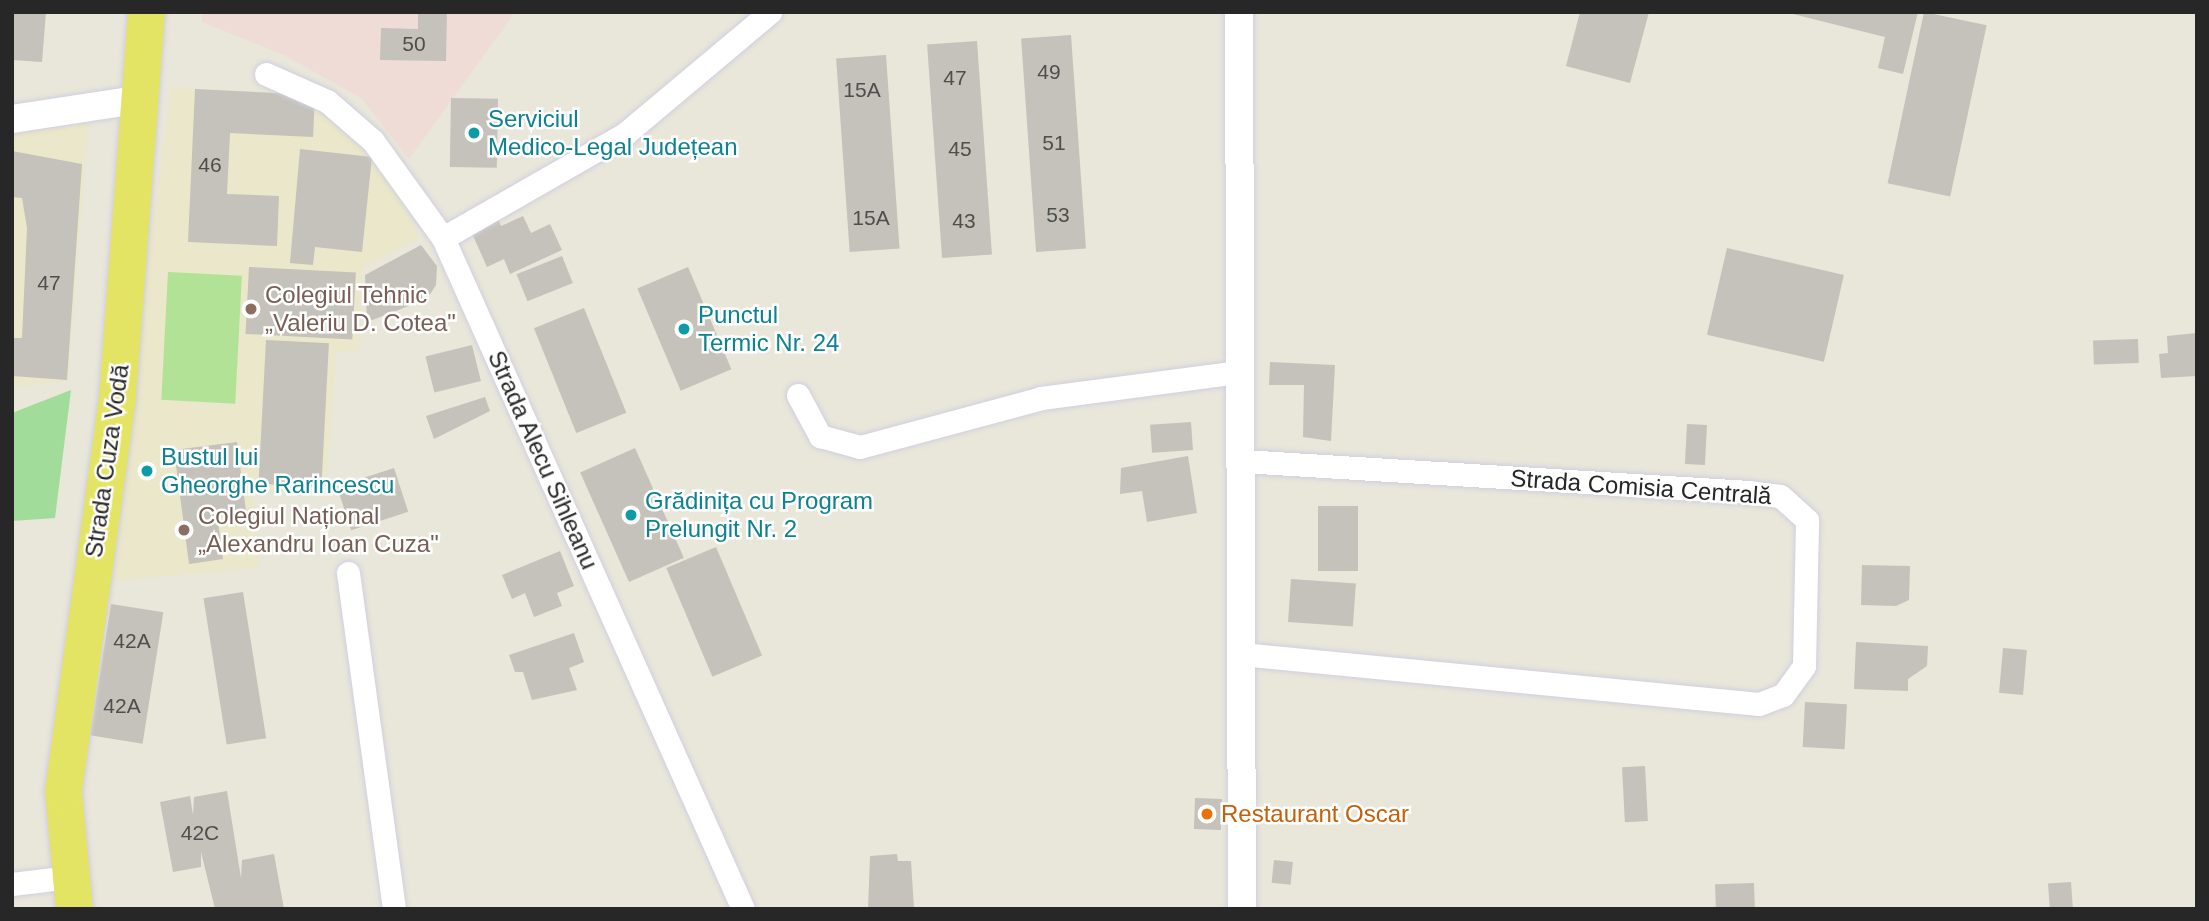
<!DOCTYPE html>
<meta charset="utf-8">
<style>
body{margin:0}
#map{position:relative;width:2209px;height:921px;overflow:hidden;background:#e9e6da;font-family:Arial,sans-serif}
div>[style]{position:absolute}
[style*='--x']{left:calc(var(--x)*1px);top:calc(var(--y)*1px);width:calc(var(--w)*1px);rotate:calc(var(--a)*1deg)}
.education>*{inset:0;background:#eae7ca}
.medical>*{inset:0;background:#efdcd7}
.green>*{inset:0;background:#a1dc9a}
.pitch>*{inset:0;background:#b1e296;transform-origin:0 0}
.building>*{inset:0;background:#c4c2ba;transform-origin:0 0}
.roads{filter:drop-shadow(0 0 2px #d0cfdf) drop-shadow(0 0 2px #d0cfdf)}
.minor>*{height:23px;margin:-11.5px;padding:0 11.5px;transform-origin:11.5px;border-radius:11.5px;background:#fff}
.tertiary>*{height:28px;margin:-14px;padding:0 14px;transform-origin:14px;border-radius:14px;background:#fff}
.primary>*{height:37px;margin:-18.5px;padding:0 18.5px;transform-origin:18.5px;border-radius:18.5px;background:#e4e464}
.dots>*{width:19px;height:19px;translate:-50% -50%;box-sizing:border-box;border:4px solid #fff;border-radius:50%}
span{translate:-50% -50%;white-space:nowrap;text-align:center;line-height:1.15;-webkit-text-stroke:5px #fff;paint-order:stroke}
.number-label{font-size:21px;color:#4e4e4c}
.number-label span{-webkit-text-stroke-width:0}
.culture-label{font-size:24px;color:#0d838f}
.left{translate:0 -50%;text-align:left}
.education-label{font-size:24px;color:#785e54}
.street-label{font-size:24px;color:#272727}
.food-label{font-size:24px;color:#c56008}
.frame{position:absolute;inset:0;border:14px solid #272727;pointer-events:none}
</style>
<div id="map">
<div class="education">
<i style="clip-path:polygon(171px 88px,315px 94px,372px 147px,420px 238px,362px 268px,359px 350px,336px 352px,325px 490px,253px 493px,260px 567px,104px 582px)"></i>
<i style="clip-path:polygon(89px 115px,68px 381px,12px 387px,12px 126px)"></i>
</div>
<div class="medical">
<i style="clip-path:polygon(202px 12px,515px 12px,409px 159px,361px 98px,284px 55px,202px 22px)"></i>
</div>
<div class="green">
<i style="clip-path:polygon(71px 390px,55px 518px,12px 521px,12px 413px)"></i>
</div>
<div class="pitch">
<i style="left:168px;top:272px;width:74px;height:128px;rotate:3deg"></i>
</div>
<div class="building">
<i style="clip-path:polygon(12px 12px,46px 12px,42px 62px,12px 60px)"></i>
<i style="clip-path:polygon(418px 12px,447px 12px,446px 61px,380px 60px,381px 28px,418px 29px)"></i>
<i style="clip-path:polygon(1580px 12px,1649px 12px,1630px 83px,1566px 66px)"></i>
<i style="clip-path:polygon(1918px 12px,1903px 74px,1878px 68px,1885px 37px,1789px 13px)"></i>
<i style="left:1924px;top:12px;width:64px;height:175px;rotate:12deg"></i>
<i style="left:1071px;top:35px;width:214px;height:50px;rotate:86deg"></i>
<i style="left:977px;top:41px;width:214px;height:50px;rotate:86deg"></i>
<i style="left:886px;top:55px;width:194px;height:50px;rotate:86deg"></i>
<i style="clip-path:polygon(195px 89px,315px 95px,313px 137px,230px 133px,227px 194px,279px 196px,277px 246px,188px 242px)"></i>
<i style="left:451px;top:98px;width:47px;height:69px;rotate:1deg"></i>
<i style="clip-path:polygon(300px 149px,372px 157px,362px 252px,315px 247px,313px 265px,290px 263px)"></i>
<i style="clip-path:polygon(12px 151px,82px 164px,67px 380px,12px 376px,12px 338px,22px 338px,27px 228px,22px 198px,12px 197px)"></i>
<i style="clip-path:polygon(523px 216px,531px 233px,550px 224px,562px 250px,510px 274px,504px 259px,487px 267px,470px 229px,497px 217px,501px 226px)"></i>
<i style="clip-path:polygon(421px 245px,437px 266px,436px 285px,427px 299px,367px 322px,365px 275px)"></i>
<i style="left:1727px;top:248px;width:120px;height:89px;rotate:13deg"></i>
<i style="left:562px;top:256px;width:29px;height:49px;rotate:68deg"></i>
<i style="left:249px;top:267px;width:107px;height:67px;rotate:3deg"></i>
<i style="left:688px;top:267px;width:111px;height:55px;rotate:67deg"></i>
<i style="left:584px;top:308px;width:113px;height:54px;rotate:68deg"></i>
<i style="clip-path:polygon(2197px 333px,2197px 376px,2161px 378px,2159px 354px,2168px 353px,2167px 336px)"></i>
<i style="left:2138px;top:339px;width:24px;height:45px;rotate:88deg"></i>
<i style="left:266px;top:340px;width:63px;height:144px;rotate:3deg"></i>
<i style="left:472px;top:345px;width:37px;height:48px;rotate:76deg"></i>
<i style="clip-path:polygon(1270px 362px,1335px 365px,1331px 441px,1303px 437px,1304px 385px,1269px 385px)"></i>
<i style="clip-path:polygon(485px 397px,490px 411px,434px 439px,426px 416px)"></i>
<i style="left:1191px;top:422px;width:28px;height:41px;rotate:86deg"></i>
<i style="left:1687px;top:424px;width:20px;height:40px;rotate:3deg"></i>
<i style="clip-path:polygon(237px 442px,246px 511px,217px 514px,223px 559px,189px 564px,174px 450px)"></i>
<i style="left:635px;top:448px;width:120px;height:60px;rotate:66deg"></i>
<i style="clip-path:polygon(1188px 456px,1197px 513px,1147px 522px,1142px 491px,1120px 494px,1121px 468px)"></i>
<i style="left:394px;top:468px;width:46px;height:60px;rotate:72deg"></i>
<i style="left:1318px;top:506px;width:40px;height:65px"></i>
<i style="left:716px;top:547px;width:118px;height:54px;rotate:67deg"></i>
<i style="clip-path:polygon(560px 551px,574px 586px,557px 593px,562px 606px,534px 617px,525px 593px,512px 599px,502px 575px)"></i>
<i style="clip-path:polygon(1862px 565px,1910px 566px,1909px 600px,1896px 606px,1861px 605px)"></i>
<i style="left:1291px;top:579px;width:65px;height:43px;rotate:4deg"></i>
<i style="left:243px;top:592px;width:148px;height:40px;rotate:81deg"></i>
<i style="left:111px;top:604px;width:53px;height:133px;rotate:9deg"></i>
<i style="clip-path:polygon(574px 633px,584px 662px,569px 668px,577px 690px,532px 700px,523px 672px,515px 672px,509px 655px)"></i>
<i style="clip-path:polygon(1856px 642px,1928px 646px,1927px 666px,1908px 679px,1908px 691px,1854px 689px)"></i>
<i style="left:2003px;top:648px;width:24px;height:45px;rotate:5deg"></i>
<i style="left:1805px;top:702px;width:42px;height:45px;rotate:3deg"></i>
<i style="left:1645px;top:766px;width:55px;height:23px;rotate:87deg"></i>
<i style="clip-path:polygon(227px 791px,241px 878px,242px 860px,274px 854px,284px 909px,215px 909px,201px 852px,201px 867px,173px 872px,160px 802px,190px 796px,193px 815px,194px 797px)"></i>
<i style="left:1195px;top:798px;width:27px;height:31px;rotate:2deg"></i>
<i style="clip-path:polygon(897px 854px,898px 861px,911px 861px,914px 909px,868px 909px,870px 856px)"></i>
<i style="left:1274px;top:860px;width:19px;height:23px;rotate:6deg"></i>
<i style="left:2071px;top:882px;width:27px;height:23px;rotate:86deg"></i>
<i style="left:1754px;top:883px;width:26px;height:39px;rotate:88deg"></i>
</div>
<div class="roads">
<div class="minor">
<i style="--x:266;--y:74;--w:67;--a:23.9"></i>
<i style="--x:327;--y:101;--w:61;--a:41"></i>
<i style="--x:373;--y:141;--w:120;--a:54.2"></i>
<i style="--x:443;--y:238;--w:735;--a:65.91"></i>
<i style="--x:443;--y:238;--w:211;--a:-29.8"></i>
<i style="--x:626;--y:133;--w:188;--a:-40"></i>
<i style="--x:798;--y:395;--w:47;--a:61.8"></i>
<i style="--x:820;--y:436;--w:41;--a:15.4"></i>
<i style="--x:860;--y:447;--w:188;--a:-15.1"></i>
<i style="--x:1041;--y:398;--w:200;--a:-7.5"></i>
<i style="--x:348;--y:573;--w:339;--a:82.2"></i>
<i style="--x:1241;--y:654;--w:520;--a:5.51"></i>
<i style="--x:1759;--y:704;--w:26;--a:-21"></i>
<i style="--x:1783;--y:695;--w:36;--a:-54"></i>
<i style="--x:1804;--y:666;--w:146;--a:-88.8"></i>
<i style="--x:1807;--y:520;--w:36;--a:-138"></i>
<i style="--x:1780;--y:496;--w:31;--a:-173"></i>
<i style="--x:1749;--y:492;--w:508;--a:-176.5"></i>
<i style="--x:12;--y:884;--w:58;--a:-6.9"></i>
</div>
<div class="tertiary">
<i style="--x:1239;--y:12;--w:897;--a:89.81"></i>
<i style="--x:12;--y:119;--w:133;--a:-8.7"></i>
</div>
<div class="primary">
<i style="--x:74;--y:909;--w:119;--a:-95.3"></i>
<i style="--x:63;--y:791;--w:398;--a:-82.2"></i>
<i style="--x:117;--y:397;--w:386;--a:-85.7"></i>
</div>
</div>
<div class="dots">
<i style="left:474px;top:133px;background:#0f9aa8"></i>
<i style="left:251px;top:309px;background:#8d6e63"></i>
<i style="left:684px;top:329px;background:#0f9aa8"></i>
<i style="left:147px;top:471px;background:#0f9aa8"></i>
<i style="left:631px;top:515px;background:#0f9aa8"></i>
<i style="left:184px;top:530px;background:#8d6e63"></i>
<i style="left:1207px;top:814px;background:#e8710a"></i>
</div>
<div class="number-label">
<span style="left:414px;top:44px">50</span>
<span style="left:1049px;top:72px">49</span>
<span style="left:955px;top:78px">47</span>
<span style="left:862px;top:90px">15A</span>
<span style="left:1054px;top:143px">51</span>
<span style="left:960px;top:149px">45</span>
<span style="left:210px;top:165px">46</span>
<span style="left:1058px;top:215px">53</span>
<span style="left:871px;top:218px">15A</span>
<span style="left:964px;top:221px">43</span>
<span style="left:49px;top:283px">47</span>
<span style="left:132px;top:641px">42A</span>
<span style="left:122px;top:706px">42A</span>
<span style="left:200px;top:833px">42C</span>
</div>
<div class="culture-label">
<span class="left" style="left:488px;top:133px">Serviciul<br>Medico-Legal Județean</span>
<span class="left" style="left:698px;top:329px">Punctul<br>Termic Nr. 24</span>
<span class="left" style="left:161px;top:471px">Bustul lui<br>Gheorghe Rarincescu</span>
<span class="left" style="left:645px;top:515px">Grădinița cu Program<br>Prelungit Nr. 2</span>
</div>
<div class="education-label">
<span class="left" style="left:265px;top:309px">Colegiul Tehnic<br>„Valeriu D. Cotea"</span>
<span class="left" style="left:198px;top:530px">Colegiul Național<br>„Alexandru Ioan Cuza"</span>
</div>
<div class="street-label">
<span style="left:543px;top:460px;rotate:66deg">Strada Alecu Sihleanu</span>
<span style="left:107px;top:461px;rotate:-82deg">Strada Cuza Vodă</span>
<span style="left:1641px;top:487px;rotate:4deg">Strada Comisia Centrală</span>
</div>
<div class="food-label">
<span class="left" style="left:1221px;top:814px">Restaurant Oscar</span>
</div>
<div class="frame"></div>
</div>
